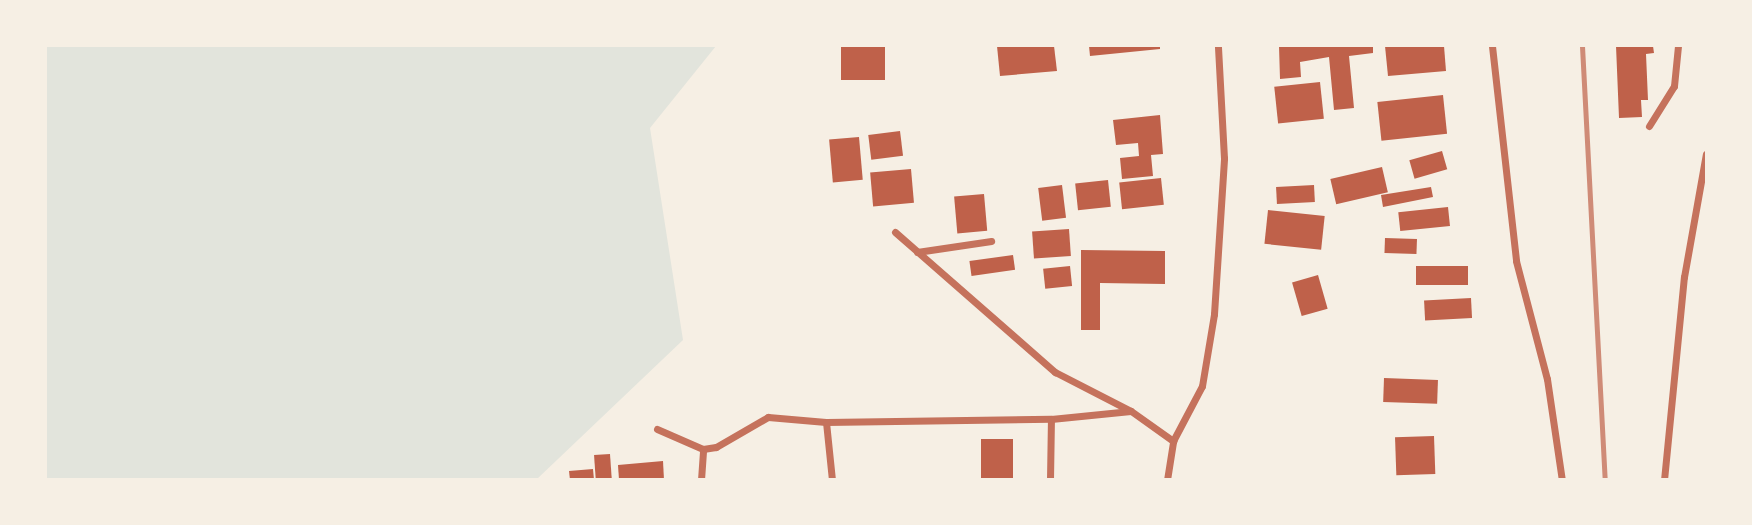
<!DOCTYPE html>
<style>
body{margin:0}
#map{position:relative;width:1752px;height:525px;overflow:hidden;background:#f6efe4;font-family:"Open Sans",sans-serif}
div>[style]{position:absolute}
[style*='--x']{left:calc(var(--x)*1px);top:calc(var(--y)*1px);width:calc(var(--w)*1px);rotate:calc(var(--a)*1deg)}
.green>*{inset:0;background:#e2e4dc}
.building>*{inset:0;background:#bf614a;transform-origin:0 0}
.minor>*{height:7px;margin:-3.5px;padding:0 3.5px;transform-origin:3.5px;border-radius:3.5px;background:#c5725c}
.rail>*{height:5px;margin:-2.5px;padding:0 2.5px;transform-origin:2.5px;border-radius:2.5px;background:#cf8b77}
span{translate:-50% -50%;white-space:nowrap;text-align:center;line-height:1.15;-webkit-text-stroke:7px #f6efe4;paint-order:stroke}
.frame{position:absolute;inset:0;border:47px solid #f6efe4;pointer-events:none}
</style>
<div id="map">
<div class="green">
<i style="clip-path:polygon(46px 46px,716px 46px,650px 128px,683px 340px,537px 479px,46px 479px)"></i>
</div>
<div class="building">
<i style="left:841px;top:46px;width:44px;height:34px"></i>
<i style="clip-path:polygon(997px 46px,1054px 46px,1057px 71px,1000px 76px)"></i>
<i style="clip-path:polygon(1089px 46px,1160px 46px,1160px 49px,1090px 56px)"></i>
<i style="clip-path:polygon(1279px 46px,1373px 46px,1373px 53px,1349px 56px,1354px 108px,1334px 110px,1329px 57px,1300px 62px,1301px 77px,1280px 79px)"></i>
<i style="clip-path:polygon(1385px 46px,1444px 46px,1446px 71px,1388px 76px)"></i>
<i style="clip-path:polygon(1616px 46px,1653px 46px,1654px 53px,1646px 54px,1648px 100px,1641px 100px,1642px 117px,1619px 118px)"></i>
<i style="left:1320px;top:82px;width:37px;height:46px;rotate:84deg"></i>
<i style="left:1443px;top:95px;width:39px;height:66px;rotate:84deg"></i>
<i style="clip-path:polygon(1160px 115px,1163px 154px,1151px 155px,1153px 176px,1122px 179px,1120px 158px,1139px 156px,1138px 143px,1116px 145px,1113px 120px)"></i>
<i style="left:900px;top:131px;width:25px;height:32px;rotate:83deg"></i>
<i style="left:859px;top:137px;width:43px;height:30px;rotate:85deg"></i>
<i style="left:1442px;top:151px;width:19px;height:34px;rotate:74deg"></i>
<i style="left:1382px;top:167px;width:26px;height:53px;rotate:77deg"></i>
<i style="left:911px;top:169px;width:34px;height:41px;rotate:85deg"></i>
<i style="left:1161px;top:178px;width:27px;height:42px;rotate:84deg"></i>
<i style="left:1108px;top:180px;width:27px;height:33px;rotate:84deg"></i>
<i style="left:1062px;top:185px;width:33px;height:24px;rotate:83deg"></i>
<i style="left:1314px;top:185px;width:17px;height:38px;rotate:87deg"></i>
<i style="clip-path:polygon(1431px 187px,1433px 197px,1383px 207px,1381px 195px)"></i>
<i style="left:984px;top:194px;width:37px;height:30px;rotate:85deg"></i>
<i style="left:1448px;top:207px;width:19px;height:50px;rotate:84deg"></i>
<i style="left:1268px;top:210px;width:57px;height:34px;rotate:6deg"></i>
<i style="left:1069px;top:229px;width:27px;height:37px;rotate:86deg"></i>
<i style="left:1385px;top:238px;width:32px;height:15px;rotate:2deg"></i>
<i style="clip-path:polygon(1081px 250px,1165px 251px,1165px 284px,1100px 283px,1100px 330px,1081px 330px)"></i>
<i style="left:1013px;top:255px;width:15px;height:44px;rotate:82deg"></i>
<i style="left:1070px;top:266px;width:20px;height:27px;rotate:84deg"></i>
<i style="left:1416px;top:266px;width:52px;height:19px"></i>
<i style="left:1318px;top:275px;width:35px;height:27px;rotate:74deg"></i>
<i style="left:1471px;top:298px;width:20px;height:47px;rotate:87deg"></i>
<i style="left:1384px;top:378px;width:54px;height:24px;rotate:2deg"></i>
<i style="left:1434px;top:436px;width:38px;height:39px;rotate:88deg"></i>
<i style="left:981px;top:439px;width:32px;height:41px"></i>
<i style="left:610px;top:454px;width:26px;height:16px;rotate:86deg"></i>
<i style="clip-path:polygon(663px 461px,664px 480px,619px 480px,618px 465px)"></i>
<i style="clip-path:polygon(593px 469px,594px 480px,570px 480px,569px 471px)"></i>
</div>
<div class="minor">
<i style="--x:1492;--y:46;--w:216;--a:83.6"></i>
<i style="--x:1516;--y:261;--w:122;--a:75.3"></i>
<i style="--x:1547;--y:379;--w:102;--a:81.6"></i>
<i style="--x:1649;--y:126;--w:47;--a:-58"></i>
<i style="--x:1674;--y:86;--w:40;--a:-84.3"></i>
<i style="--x:895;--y:232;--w:213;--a:41.2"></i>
<i style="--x:1055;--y:372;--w:85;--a:27.2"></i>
<i style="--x:1131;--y:411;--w:52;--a:35.5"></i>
<i style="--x:917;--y:252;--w:75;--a:-8.5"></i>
<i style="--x:826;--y:422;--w:58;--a:84.1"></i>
<i style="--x:657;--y:429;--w:50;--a:23.5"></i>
<i style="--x:703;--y:449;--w:13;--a:-9"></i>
<i style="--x:716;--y:447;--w:60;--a:-30"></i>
<i style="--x:768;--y:417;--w:58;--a:4.9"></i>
<i style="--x:826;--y:422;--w:225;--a:-0.8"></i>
<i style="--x:1051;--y:419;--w:80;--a:-5.7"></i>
<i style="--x:701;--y:480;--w:31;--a:-86"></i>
<i style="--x:1050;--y:480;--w:61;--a:-89.1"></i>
<i style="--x:1167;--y:480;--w:39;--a:-81"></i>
<i style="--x:1173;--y:441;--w:62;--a:-62.2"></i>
<i style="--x:1202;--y:386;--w:73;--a:-80.5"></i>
<i style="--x:1214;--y:314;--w:156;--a:-86.3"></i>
<i style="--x:1224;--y:158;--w:112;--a:-93.1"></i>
<i style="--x:1664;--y:480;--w:204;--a:-84.4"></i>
<i style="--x:1684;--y:277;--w:125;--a:-79.9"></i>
</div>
<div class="rail">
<i style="--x:1582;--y:46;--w:435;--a:87"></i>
</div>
<div class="frame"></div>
</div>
